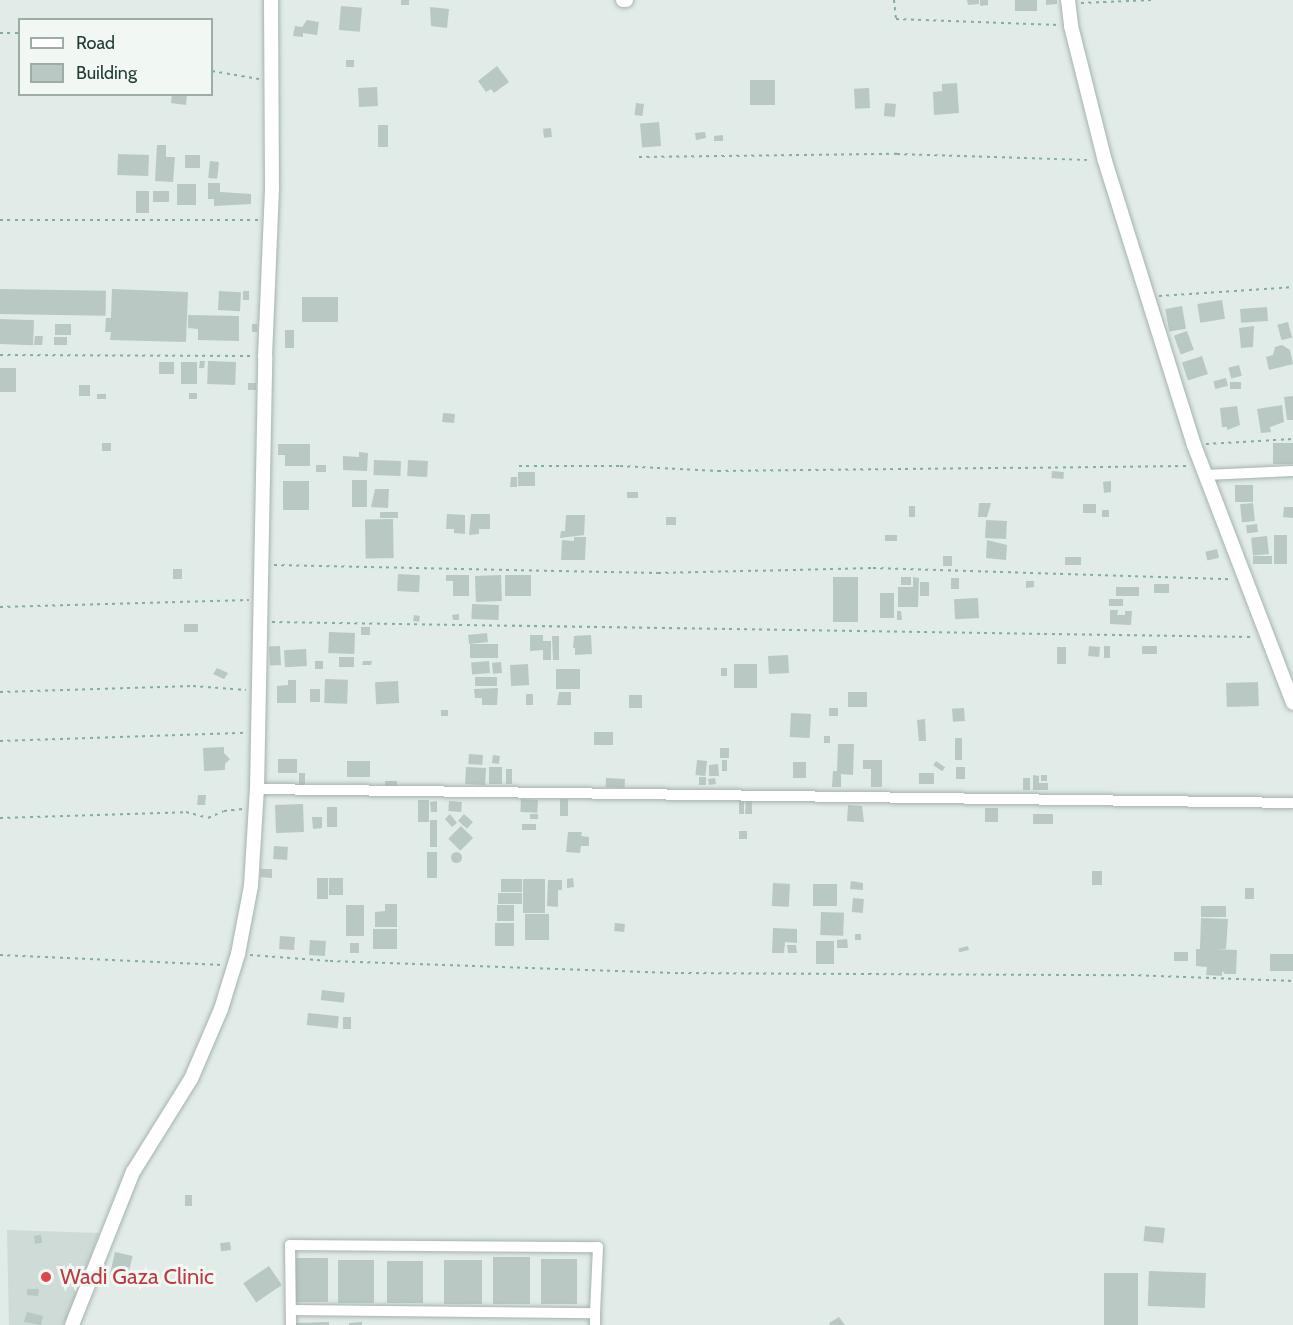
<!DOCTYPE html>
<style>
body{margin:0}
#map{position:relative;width:1293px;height:1325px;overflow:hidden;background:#e1ebe7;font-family:Cabin,sans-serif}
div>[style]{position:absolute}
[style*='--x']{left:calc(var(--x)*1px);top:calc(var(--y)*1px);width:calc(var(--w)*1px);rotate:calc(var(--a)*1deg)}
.built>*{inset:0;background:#cfdbd6}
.building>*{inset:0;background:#b9c8c3;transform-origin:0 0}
.round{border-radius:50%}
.path>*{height:2px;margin-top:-1px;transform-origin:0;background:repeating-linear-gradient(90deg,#83ada1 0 3px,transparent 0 7.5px)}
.roads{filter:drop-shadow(0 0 2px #a4b3ae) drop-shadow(0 0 2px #a4b3ae)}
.minor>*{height:10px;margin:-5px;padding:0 5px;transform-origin:5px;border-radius:5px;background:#fff}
.tertiary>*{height:14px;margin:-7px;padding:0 7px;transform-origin:7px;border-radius:7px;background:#fff}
.dots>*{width:16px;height:16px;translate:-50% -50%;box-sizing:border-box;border:3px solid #f1f8f4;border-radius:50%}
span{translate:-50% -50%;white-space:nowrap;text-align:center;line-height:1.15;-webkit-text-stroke:6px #f1f8f4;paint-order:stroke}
.health-label{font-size:22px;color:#be3a42}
.left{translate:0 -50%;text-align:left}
.legend{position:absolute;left:18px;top:18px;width:195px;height:78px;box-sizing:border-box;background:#f1f8f4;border:2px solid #9eaca8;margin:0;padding:8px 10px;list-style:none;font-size:18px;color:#223b35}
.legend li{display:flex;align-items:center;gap:12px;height:30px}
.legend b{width:30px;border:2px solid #9eaca8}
</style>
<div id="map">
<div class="built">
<i style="clip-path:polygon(7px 1230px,99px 1233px,66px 1325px,9px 1325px)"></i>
</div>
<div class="building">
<i style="left:401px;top:0;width:8px;height:5px"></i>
<i style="clip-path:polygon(967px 0,979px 0,979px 4px,968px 5px)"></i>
<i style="clip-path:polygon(980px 0,988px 0,988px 5px,980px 6px)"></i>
<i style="left:1015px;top:0;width:22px;height:11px"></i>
<i style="clip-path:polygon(1046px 0,1057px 0,1057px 4px,1046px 5px)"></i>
<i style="left:341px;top:6px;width:21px;height:24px;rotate:5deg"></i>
<i style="clip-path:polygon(430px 7px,449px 9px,447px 28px,431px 26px)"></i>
<i style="clip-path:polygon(307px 20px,319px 22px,317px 35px,303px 33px,303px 37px,293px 36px,295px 26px,302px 27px)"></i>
<i style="left:346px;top:60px;width:8px;height:7px"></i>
<i style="clip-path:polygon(497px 66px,509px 82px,494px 93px,491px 89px,486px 92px,478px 81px)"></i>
<i style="left:750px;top:80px;width:25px;height:25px"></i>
<i style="clip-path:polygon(957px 83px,959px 113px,934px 115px,933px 92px,942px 91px,942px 84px)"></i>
<i style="left:377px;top:87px;width:19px;height:19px;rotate:87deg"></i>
<i style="left:869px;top:88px;width:20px;height:15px;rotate:87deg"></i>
<i style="clip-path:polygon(172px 94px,187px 94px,186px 105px,171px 103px)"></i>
<i style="left:636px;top:103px;width:8px;height:12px;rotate:7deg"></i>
<i style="left:885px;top:103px;width:11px;height:13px;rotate:5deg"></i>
<i style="left:659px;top:122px;width:24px;height:19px;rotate:85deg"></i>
<i style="left:378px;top:125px;width:10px;height:22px"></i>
<i style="left:551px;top:128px;width:9px;height:8px;rotate:84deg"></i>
<i style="clip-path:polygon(705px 132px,706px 138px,696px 140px,695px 133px)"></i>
<i style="clip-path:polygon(723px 135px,723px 141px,714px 141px,714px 136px)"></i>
<i style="clip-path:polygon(157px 145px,166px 145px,166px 157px,175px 157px,173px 182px,155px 181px)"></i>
<i style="left:118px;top:154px;width:31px;height:21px;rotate:2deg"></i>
<i style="left:185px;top:155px;width:15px;height:13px"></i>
<i style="left:210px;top:161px;width:9px;height:17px;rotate:6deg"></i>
<i style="clip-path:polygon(208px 183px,220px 183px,220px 192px,251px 194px,251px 204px,214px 206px,214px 199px,208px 199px)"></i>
<i style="left:177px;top:184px;width:19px;height:21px"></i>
<i style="left:136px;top:191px;width:13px;height:22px"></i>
<i style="left:153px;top:191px;width:16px;height:11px"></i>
<i style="left:0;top:289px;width:106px;height:25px;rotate:1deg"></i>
<i style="clip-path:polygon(112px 289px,188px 292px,186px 342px,110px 340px,111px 332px,105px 332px,106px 318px,111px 318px)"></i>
<i style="left:219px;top:291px;width:22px;height:19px;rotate:3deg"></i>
<i style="left:243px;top:291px;width:6px;height:9px"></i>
<i style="left:338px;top:297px;width:25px;height:36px;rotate:90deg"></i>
<i style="left:1222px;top:300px;width:19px;height:25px;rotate:81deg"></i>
<i style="left:1182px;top:306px;width:23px;height:17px;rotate:80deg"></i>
<i style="left:1267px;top:307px;width:14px;height:27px;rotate:86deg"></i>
<i style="clip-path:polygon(188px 315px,239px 316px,239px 341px,198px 340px,198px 329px,188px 328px)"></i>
<i style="left:0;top:319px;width:34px;height:25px;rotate:2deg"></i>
<i style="left:1288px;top:322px;width:16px;height:11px;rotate:75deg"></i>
<i style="left:55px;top:324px;width:16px;height:11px"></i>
<i style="left:252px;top:324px;width:5px;height:8px"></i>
<i style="clip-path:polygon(1254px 326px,1253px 347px,1241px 348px,1239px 328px)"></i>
<i style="left:285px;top:330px;width:9px;height:18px"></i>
<i style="left:1187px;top:331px;width:20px;height:14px;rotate:70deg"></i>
<i style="clip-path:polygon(35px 336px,43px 336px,42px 345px,34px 345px)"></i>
<i style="left:54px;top:337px;width:13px;height:8px"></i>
<i style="clip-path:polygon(1282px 345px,1290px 350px,1293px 364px,1269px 370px,1266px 357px,1273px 355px,1275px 347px)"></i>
<i style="left:1202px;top:356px;width:19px;height:21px;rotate:72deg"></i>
<i style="clip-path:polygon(200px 361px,205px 361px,204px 368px,199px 368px)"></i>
<i style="left:208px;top:361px;width:28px;height:23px;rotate:2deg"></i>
<i style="left:159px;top:362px;width:15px;height:12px"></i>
<i style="left:181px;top:362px;width:16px;height:22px"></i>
<i style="left:1239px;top:365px;width:11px;height:11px;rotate:75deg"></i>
<i style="left:0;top:368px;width:16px;height:24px"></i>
<i style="left:1226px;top:378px;width:8px;height:13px;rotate:76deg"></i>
<i style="left:1241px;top:382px;width:7px;height:11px;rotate:90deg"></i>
<i style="left:248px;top:383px;width:8px;height:7px"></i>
<i style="left:79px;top:385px;width:11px;height:11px"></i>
<i style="left:189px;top:393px;width:8px;height:6px"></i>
<i style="left:97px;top:394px;width:9px;height:5px"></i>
<i style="clip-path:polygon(1293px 396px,1293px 420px,1287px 420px,1284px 397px)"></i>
<i style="clip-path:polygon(1282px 405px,1284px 422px,1270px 427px,1271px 432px,1261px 433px,1257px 409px)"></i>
<i style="clip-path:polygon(1237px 406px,1240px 425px,1227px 430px,1227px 427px,1222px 427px,1220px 408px)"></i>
<i style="left:443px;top:413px;width:12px;height:9px;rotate:5deg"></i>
<i style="left:102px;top:443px;width:9px;height:8px"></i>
<i style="left:1293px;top:443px;width:21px;height:20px;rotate:90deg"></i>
<i style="clip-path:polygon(278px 444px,310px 444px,310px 466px,285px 466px,285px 455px,278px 455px)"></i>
<i style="clip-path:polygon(359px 452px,368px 453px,367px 471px,343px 470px,343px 456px,359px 457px)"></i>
<i style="left:374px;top:460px;width:27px;height:15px;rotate:2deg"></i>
<i style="left:408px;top:460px;width:20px;height:16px;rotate:3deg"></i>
<i style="left:316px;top:465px;width:10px;height:7px"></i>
<i style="left:1052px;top:471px;width:12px;height:7px;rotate:5deg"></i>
<i style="left:535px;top:472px;width:14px;height:17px;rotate:90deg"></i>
<i style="clip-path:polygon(511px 477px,517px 477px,517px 487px,510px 487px)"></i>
<i style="left:352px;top:480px;width:15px;height:27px"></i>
<i style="left:283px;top:481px;width:26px;height:29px"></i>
<i style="clip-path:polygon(1111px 481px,1111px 492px,1104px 493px,1103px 482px)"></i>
<i style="left:1253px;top:485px;width:17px;height:18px;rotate:90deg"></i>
<i style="clip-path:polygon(375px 489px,389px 489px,388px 508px,371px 507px)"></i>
<i style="left:627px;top:492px;width:11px;height:6px"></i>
<i style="clip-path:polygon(979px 503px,991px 503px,987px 517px,978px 517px)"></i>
<i style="left:1253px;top:503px;width:18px;height:13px;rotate:84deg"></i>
<i style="left:1083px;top:504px;width:13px;height:9px"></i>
<i style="left:909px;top:506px;width:6px;height:11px"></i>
<i style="clip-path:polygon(1284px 507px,1293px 507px,1293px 518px,1283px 517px)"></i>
<i style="left:1102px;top:510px;width:7px;height:7px"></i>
<i style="left:380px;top:512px;width:18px;height:6px"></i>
<i style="clip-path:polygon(447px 514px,465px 515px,465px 534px,454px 533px,454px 529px,446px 529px)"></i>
<i style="clip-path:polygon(471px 514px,490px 514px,490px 529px,479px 529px,479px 534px,469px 535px)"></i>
<i style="clip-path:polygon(566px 515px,585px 515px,584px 535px,560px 538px,561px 531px,565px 531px)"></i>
<i style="left:666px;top:517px;width:10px;height:8px"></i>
<i style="left:393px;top:519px;width:39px;height:28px;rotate:89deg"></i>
<i style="left:986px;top:520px;width:21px;height:18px;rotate:3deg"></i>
<i style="left:1257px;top:524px;width:8px;height:11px;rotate:83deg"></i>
<i style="left:885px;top:535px;width:12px;height:6px"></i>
<i style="left:1274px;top:535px;width:13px;height:29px"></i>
<i style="left:1267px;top:536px;width:18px;height:16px;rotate:84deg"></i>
<i style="clip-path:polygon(574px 537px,586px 537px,585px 560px,561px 560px,562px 540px,574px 541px)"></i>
<i style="clip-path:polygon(987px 540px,1007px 545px,1006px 560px,986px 558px)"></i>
<i style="left:1217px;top:549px;width:9px;height:12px;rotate:77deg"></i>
<i style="left:943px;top:556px;width:9px;height:10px"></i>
<i style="left:1272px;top:556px;width:8px;height:19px;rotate:90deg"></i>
<i style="left:1081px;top:557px;width:8px;height:16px;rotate:90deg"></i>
<i style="left:173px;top:569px;width:9px;height:10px"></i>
<i style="left:398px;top:574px;width:22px;height:17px;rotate:3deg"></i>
<i style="clip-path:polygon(446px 575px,469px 575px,469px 596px,453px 596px,453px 581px,446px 581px)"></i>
<i style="left:501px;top:575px;width:26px;height:26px;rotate:88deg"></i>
<i style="left:531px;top:575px;width:21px;height:26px;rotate:90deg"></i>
<i style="left:833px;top:577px;width:25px;height:45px"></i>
<i style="left:901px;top:577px;width:10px;height:8px"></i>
<i style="clip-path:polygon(913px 577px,919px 578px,918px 607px,898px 607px,898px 587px,913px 587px)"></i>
<i style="left:951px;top:578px;width:8px;height:11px"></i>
<i style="clip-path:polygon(1026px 581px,1034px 581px,1034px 587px,1026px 588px)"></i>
<i style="left:920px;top:582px;width:9px;height:14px"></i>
<i style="left:1154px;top:584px;width:15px;height:9px"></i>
<i style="left:1116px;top:587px;width:23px;height:9px"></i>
<i style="left:894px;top:593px;width:25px;height:14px;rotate:90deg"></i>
<i style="left:978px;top:598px;width:20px;height:24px;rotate:87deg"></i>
<i style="left:1123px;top:599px;width:7px;height:14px;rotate:90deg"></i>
<i style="left:472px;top:604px;width:27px;height:15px;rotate:2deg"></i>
<i style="clip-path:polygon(1110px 610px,1118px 610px,1117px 615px,1125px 615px,1125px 611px,1132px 611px,1131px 625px,1110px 624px)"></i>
<i style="clip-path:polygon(897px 611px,901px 611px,902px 620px,897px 620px)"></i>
<i style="clip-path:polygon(459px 614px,459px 620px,453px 620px,452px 615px)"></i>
<i style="left:414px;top:615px;width:6px;height:6px;rotate:9deg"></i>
<i style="left:198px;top:624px;width:8px;height:14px;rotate:90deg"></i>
<i style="left:361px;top:627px;width:9px;height:8px"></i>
<i style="left:329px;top:632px;width:26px;height:21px;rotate:2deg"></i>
<i style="left:487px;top:633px;width:9px;height:19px;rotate:84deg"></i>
<i style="clip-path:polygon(530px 635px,543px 635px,543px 641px,551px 641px,551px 660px,543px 660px,543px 650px,530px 651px)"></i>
<i style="clip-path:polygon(591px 635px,592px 654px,575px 655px,575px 648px,573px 648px,574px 636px)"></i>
<i style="clip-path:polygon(552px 636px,559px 636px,559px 660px,553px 660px)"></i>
<i style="left:498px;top:644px;width:14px;height:28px;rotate:90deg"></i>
<i style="left:280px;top:646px;width:19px;height:11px;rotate:87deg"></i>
<i style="left:1089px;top:646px;width:11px;height:10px;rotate:5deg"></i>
<i style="left:1104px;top:646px;width:6px;height:12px"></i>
<i style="left:1157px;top:646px;width:8px;height:15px;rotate:90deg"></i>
<i style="left:1057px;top:647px;width:9px;height:17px"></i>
<i style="left:306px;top:649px;width:17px;height:22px;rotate:87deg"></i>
<i style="left:788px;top:655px;width:18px;height:20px;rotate:87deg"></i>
<i style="left:339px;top:657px;width:15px;height:10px"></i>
<i style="left:315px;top:661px;width:8px;height:8px"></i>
<i style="clip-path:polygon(363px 661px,372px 661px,371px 665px,362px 665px)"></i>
<i style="left:489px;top:661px;width:12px;height:18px;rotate:85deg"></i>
<i style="left:501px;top:662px;width:11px;height:9px;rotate:85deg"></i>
<i style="left:528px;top:664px;width:21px;height:18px;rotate:87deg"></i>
<i style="left:734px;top:664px;width:23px;height:24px"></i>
<i style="clip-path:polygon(217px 668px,228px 673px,224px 679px,213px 674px)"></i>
<i style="left:721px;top:668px;width:6px;height:8px"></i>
<i style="left:556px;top:669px;width:24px;height:20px"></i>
<i style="left:475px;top:677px;width:22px;height:9px"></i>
<i style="left:325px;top:679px;width:23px;height:24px;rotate:2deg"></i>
<i style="clip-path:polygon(288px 680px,296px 680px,296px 703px,277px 703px,277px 686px,288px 685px)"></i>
<i style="left:398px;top:681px;width:22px;height:23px;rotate:87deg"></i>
<i style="left:1258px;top:682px;width:24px;height:32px;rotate:88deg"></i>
<i style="clip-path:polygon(498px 688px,497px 705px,482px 705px,482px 698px,475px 698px,474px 689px)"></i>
<i style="left:310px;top:689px;width:10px;height:13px"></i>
<i style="clip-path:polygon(559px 692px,571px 692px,571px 705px,557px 705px)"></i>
<i style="left:848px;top:692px;width:19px;height:15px"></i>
<i style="left:526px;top:694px;width:7px;height:11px"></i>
<i style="left:629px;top:695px;width:13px;height:13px"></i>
<i style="left:829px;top:708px;width:9px;height:8px"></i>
<i style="left:964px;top:708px;width:13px;height:12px;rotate:86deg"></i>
<i style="left:441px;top:710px;width:7px;height:6px"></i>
<i style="left:791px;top:713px;width:20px;height:24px;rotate:3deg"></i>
<i style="clip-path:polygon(925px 719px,926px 741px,919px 741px,917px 720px)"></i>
<i style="left:594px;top:732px;width:19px;height:13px"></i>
<i style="left:824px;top:736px;width:6px;height:7px"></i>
<i style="left:955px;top:738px;width:7px;height:22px"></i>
<i style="clip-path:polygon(838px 744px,854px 744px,853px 775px,841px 774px,841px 787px,832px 787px,833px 771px,837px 771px)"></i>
<i style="clip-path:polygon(224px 747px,224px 753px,230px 759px,225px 764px,225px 770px,204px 771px,203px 748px)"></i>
<i style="left:720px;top:748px;width:9px;height:10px"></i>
<i style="left:469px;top:754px;width:14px;height:10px;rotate:4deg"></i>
<i style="left:493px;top:755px;width:7px;height:8px;rotate:8deg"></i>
<i style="left:297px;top:759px;width:14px;height:19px;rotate:90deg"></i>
<i style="left:697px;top:760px;width:10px;height:15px;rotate:6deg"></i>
<i style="left:722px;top:760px;width:5px;height:11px"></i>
<i style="clip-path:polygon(863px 760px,882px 760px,882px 787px,871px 787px,871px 769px,863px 769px)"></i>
<i style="left:347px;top:761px;width:23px;height:16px"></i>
<i style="left:936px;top:761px;width:11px;height:5px;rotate:34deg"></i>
<i style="left:793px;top:762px;width:13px;height:16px"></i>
<i style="clip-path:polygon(718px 764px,719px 776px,709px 776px,709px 765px)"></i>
<i style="left:466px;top:767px;width:20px;height:17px;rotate:3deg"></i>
<i style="left:489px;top:767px;width:13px;height:17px"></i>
<i style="left:956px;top:767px;width:9px;height:12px"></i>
<i style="left:506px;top:769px;width:6px;height:15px"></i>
<i style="left:299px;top:773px;width:6px;height:12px"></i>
<i style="left:919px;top:773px;width:15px;height:11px"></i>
<i style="clip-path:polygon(1033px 775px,1039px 776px,1039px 783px,1048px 783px,1048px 790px,1033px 790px)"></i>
<i style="left:1041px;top:775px;width:6px;height:6px"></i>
<i style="left:706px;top:777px;width:8px;height:7px;rotate:90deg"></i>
<i style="left:606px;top:778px;width:19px;height:9px;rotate:3deg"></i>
<i style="left:715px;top:778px;width:6px;height:7px;rotate:81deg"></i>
<i style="left:1023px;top:778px;width:7px;height:12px"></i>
<i style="left:385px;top:781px;width:12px;height:5px"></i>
<i style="clip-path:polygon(198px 795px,206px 795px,205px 805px,197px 805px)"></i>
<i style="left:521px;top:799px;width:17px;height:13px;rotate:3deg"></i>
<i style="left:560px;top:799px;width:8px;height:17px"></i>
<i style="left:418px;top:800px;width:11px;height:22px"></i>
<i style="clip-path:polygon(746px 800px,752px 800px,752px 814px,745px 814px)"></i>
<i style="clip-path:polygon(437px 801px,437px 812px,431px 812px,430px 802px)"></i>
<i style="left:449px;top:801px;width:13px;height:10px;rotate:4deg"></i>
<i style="left:739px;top:801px;width:5px;height:13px"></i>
<i style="left:303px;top:804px;width:28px;height:28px;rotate:88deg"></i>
<i style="clip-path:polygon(848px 805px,862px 806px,864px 822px,847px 821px)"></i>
<i style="left:327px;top:807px;width:10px;height:20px"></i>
<i style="left:985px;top:808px;width:13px;height:14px"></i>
<i style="clip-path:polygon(450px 814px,457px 823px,452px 827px,445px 819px)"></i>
<i style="left:464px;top:814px;width:12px;height:9px;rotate:42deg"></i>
<i style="left:530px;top:814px;width:8px;height:5px"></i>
<i style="left:1033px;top:814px;width:20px;height:10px"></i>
<i style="clip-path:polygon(312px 817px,322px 817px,322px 828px,313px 829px)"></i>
<i style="left:430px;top:820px;width:7px;height:27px"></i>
<i style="left:522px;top:824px;width:14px;height:6px"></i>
<i style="left:461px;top:826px;width:17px;height:18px;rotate:45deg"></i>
<i style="left:739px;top:831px;width:8px;height:8px"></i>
<i style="clip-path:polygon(568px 832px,582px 832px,581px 836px,589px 837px,589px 846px,581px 846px,580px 853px,566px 852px)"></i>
<i style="left:274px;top:846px;width:14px;height:13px;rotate:4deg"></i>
<i class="round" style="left:450.5px;top:851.5px;width:11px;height:11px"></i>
<i style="left:427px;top:852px;width:10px;height:26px"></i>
<i style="clip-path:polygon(261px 869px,272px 869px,272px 878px,260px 877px)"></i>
<i style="left:1092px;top:871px;width:10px;height:14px"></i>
<i style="left:317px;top:878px;width:11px;height:21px"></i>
<i style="left:329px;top:878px;width:14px;height:17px"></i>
<i style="clip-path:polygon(573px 878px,574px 887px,567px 888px,567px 879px)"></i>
<i style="left:501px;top:879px;width:21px;height:13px"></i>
<i style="left:523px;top:879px;width:22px;height:34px"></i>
<i style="clip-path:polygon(548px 880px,562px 880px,562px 890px,558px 890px,558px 907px,547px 906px)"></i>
<i style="clip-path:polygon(851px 881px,863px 883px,863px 890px,850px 889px)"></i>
<i style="left:773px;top:883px;width:17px;height:23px;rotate:3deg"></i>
<i style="left:813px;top:884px;width:24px;height:22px"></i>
<i style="left:1245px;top:888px;width:9px;height:11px"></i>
<i style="left:498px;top:893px;width:24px;height:11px"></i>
<i style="left:853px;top:898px;width:11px;height:14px;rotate:5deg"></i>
<i style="clip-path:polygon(385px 904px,397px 904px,397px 927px,375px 927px,375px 912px,385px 911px)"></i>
<i style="left:346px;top:905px;width:18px;height:31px"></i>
<i style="left:497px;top:905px;width:17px;height:16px"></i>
<i style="left:1201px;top:906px;width:25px;height:11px"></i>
<i style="left:821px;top:912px;width:23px;height:23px;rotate:2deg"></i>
<i style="left:525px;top:914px;width:24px;height:26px"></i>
<i style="clip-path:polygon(1201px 918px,1228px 919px,1226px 949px,1214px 949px,1237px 950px,1236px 974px,1225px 974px,1222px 971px,1222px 976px,1206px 975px,1207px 967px,1196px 966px,1196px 949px,1200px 949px)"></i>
<i style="left:495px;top:923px;width:19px;height:23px"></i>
<i style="left:615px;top:923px;width:10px;height:8px;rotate:6deg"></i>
<i style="clip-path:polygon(773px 928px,797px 929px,797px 943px,785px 942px,784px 953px,772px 953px)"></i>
<i style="left:397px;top:929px;width:20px;height:24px;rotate:90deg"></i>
<i style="left:855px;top:934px;width:6px;height:6px"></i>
<i style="left:280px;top:936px;width:15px;height:13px;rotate:4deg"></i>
<i style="clip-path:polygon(847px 939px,848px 948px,837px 948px,837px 940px)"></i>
<i style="left:310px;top:940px;width:16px;height:15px;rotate:4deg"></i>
<i style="left:834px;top:941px;width:23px;height:18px;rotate:90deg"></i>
<i style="left:350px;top:943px;width:9px;height:10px"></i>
<i style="clip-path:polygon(787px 945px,796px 945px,797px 953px,788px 953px)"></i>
<i style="left:968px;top:946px;width:4px;height:10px;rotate:76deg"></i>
<i style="left:1174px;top:952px;width:14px;height:9px"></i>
<i style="left:1270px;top:954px;width:23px;height:17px"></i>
<i style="left:322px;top:990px;width:23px;height:10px;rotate:7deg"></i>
<i style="left:308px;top:1013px;width:31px;height:12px;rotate:6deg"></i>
<i style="left:343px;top:1017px;width:8px;height:12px"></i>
<i style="left:185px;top:1195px;width:7px;height:11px"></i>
<i style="left:1145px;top:1226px;width:20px;height:15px;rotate:6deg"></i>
<i style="left:41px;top:1235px;width:8px;height:7px;rotate:83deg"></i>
<i style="left:230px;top:1242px;width:8px;height:10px;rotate:83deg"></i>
<i style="left:115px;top:1252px;width:18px;height:23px;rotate:13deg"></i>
<i style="left:493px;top:1257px;width:37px;height:47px"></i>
<i style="left:328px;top:1258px;width:44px;height:36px;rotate:90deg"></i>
<i style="left:577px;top:1259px;width:45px;height:36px;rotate:90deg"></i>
<i style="left:338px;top:1260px;width:36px;height:43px"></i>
<i style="left:482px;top:1260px;width:44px;height:38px;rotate:90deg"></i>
<i style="left:387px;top:1261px;width:36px;height:42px"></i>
<i style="left:269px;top:1266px;width:23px;height:31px;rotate:56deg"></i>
<i style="left:1149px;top:1271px;width:57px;height:35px;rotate:2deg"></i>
<i style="left:1104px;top:1273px;width:34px;height:52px"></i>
<i style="clip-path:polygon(27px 1289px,39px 1289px,38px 1296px,27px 1295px)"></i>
<i style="clip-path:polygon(27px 1312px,43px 1316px,41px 1325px,24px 1322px)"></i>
<i style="clip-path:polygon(839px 1317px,845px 1325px,830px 1325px,829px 1323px)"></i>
<i style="clip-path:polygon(329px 1322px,329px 1325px,295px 1325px,295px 1323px)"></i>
<i style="clip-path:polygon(362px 1322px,362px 1325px,349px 1325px,349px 1323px)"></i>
</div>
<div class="path">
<i style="--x:894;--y:0;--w:19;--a:84"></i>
<i style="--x:896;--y:19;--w:164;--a:2.1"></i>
<i style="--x:1081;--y:3;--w:72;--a:-2.4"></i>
<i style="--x:0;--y:33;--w:20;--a:0"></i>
<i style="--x:212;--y:71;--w:48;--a:9.7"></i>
<i style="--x:639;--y:157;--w:258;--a:-0.7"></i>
<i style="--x:897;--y:154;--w:195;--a:1.8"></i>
<i style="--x:0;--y:220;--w:258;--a:0"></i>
<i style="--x:1159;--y:296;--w:134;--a:-3.8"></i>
<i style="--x:0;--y:355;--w:253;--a:0.2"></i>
<i style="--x:1206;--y:444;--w:87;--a:-3.3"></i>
<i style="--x:519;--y:466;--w:101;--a:0"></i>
<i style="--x:620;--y:466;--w:98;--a:2.9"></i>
<i style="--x:718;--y:471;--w:469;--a:-0.6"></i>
<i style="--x:274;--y:565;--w:384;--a:1.2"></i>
<i style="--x:658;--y:573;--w:215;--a:-1.3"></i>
<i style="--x:873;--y:568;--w:358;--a:1.8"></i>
<i style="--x:0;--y:607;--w:249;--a:-1.6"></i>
<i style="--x:272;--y:622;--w:981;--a:0.88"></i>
<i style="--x:0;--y:692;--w:193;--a:-1.8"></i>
<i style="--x:193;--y:686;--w:53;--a:4.3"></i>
<i style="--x:0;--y:741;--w:246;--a:-1.9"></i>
<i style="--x:0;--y:818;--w:186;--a:-1.8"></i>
<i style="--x:186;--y:812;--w:23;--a:15"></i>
<i style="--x:208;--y:818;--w:17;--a:-24"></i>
<i style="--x:224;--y:811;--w:19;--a:-6"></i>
<i style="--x:0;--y:955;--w:223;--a:2.6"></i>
<i style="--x:250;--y:955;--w:80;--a:4.3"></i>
<i style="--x:330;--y:961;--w:351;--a:2"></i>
<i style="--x:681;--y:973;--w:450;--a:0.3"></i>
<i style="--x:1131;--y:975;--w:162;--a:2.1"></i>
</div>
<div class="roads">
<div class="minor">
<i style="--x:1205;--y:475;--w:88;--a:-2.6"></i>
<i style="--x:257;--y:789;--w:1036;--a:0.77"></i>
<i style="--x:291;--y:1310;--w:304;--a:0.6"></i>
<i style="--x:595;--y:1313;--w:12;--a:90"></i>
<i style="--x:291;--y:1325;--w:80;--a:-90.7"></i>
<i style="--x:290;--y:1245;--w:308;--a:0.4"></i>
<i style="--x:598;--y:1247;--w:66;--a:92.6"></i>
</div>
<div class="tertiary">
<i style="--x:623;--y:0;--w:3;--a:0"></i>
<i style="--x:1068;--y:0;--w:26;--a:83"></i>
<i style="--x:1071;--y:26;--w:139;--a:75.9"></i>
<i style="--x:1105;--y:161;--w:298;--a:72.6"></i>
<i style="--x:1194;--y:445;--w:276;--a:69"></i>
<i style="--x:72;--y:1325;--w:165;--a:-68.3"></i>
<i style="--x:133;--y:1172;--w:110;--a:-58.1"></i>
<i style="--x:191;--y:1079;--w:76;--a:-66.8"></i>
<i style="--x:221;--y:1009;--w:58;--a:-72.8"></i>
<i style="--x:238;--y:954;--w:69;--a:-79.2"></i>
<i style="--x:251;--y:886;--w:97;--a:-86.5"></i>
<i style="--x:257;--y:789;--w:433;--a:-88.9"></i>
<i style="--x:265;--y:356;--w:168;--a:-87.6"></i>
<i style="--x:272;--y:188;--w:188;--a:-90.3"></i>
</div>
</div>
<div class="dots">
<i style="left:46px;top:1277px;background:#e0444e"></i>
</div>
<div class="health-label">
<span class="left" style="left:60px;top:1277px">Wadi Gaza Clinic</span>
</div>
<ul class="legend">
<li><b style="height:8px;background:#fff"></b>Road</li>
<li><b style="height:16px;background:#b9c8c3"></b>Building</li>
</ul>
</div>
